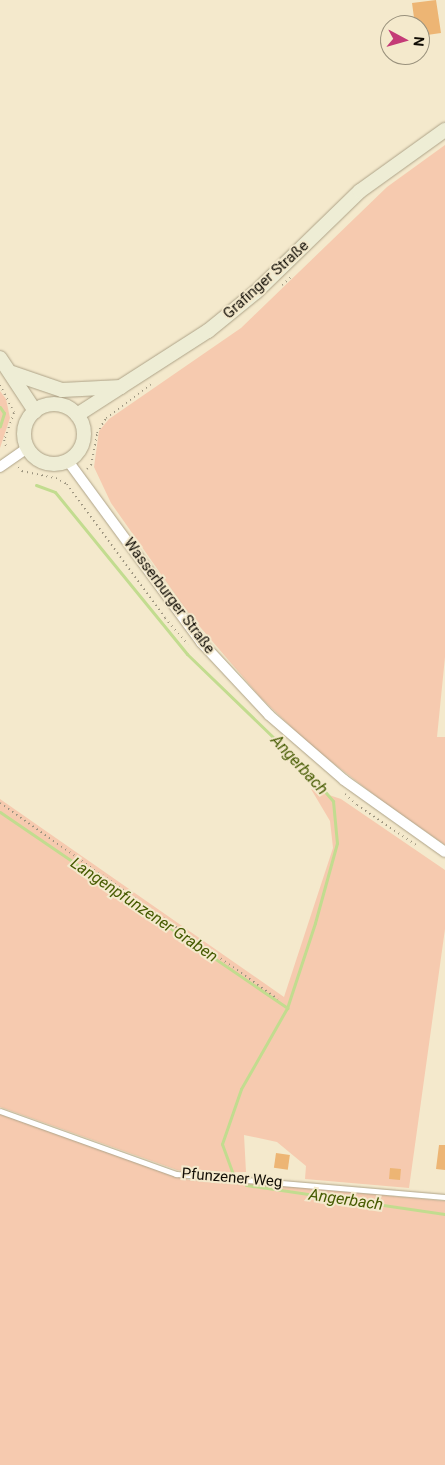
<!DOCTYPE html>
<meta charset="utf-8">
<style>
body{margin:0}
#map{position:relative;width:445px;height:1465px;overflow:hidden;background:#f4e9cc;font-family:Roboto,sans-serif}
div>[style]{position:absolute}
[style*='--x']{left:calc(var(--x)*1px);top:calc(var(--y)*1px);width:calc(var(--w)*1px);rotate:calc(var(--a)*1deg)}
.green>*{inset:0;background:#f6caaf}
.stream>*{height:3px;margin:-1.5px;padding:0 1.5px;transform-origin:1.5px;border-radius:1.5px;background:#c2dc8f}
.building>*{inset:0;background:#edb574;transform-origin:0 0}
.path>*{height:2px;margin-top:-1px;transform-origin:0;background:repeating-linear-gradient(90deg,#9d9580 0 1px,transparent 0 5px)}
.roads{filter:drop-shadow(0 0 1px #aea388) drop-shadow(0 0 1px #aea388)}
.service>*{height:5px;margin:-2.5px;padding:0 2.5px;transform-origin:2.5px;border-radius:2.5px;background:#fff}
.minor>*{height:10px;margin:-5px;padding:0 5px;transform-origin:5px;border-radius:5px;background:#fff}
.secondary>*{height:14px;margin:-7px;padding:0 7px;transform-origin:7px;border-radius:7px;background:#eeedd5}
.secondary>.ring{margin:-7px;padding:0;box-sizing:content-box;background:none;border:14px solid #eeedd5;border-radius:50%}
span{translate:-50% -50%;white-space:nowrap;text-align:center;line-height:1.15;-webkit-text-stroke:4px #f4e9cc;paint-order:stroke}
.street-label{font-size:15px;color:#110d05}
.water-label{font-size:16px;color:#465b02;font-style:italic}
.north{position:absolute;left:380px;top:15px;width:50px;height:50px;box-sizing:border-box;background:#f4e9cc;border:1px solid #99917c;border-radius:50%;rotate:96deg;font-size:14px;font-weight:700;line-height:20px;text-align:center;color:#110d05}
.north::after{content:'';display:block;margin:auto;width:18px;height:22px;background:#c43b77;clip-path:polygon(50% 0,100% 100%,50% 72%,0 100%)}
</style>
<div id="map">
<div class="green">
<i style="clip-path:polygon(445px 145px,445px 657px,437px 737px,445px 737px,445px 845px,386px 804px,311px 746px,260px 697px,189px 614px,111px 503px,94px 467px,99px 431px,109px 419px,241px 328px,387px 187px)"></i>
<i style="clip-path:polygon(0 391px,6px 399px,10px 418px,0 448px)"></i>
<i style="clip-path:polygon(311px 789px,341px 799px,445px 870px,445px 929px,409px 1188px,305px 1179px,306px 1166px,277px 1142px,244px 1135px,246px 1172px,197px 1173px,177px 1170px,0 1107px,0 799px,284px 997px,333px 848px,330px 821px)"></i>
<i style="clip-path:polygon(0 1114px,189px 1180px,234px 1181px,445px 1201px,445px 1465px,0 1465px)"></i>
</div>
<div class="stream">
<i style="--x:0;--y:407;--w:7;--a:56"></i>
<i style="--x:4;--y:413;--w:14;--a:107"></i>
<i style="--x:36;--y:485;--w:20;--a:20"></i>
<i style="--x:55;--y:492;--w:209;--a:50.8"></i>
<i style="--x:187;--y:654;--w:163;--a:44"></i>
<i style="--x:304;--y:767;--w:45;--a:49.5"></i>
<i style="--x:333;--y:801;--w:42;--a:84.6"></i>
<i style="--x:337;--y:843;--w:83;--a:105.4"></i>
<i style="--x:315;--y:923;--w:89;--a:108.2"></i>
<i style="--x:287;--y:1008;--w:93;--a:119.6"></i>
<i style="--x:241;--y:1089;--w:58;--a:109.1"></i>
<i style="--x:222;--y:1144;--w:32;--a:70"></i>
<i style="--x:0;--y:812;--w:348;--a:34.3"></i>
<i style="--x:246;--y:1185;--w:201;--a:8.3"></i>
</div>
<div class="building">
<i style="clip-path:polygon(436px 0,441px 33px,420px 36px,420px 25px,415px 25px,412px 3px)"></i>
<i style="clip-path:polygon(439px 1145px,445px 1145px,445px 1170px,436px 1169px)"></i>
<i style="left:276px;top:1153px;width:14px;height:15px;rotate:8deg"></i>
<i style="left:390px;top:1168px;width:11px;height:11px;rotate:5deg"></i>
</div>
<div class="path">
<i style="--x:282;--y:285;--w:15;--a:-42"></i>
<i style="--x:0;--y:385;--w:31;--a:63"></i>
<i style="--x:14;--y:413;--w:29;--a:110"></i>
<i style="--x:4;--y:440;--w:9;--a:72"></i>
<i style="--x:18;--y:467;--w:6;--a:45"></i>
<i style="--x:22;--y:471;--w:35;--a:12"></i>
<i style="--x:56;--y:478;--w:13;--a:29"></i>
<i style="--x:67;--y:484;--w:166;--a:53.8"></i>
<i style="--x:165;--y:618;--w:35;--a:49"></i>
<i style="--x:87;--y:469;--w:6;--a:-45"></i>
<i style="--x:91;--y:465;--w:33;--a:-79"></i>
<i style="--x:97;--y:433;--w:17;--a:-59"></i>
<i style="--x:106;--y:418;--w:56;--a:-37.1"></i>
<i style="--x:345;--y:794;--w:16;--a:43"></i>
<i style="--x:357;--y:805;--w:71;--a:34.1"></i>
<i style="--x:0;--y:803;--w:340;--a:35.2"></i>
</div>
<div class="roads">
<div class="service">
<i style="--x:0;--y:1111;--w:187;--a:19.7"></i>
<i style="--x:176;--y:1174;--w:270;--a:4.9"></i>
</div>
<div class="minor">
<i style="--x:68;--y:461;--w:225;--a:53.7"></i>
<i style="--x:201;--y:642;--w:100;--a:47"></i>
<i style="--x:269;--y:715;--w:99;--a:40.9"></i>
<i style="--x:344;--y:780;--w:124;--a:35.5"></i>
<i style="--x:0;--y:467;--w:33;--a:-35"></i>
</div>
<div class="secondary">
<i style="--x:0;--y:358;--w:64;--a:56.6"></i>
<i style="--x:12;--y:373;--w:53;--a:18.8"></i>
<i style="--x:62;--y:390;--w:59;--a:-2.9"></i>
<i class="ring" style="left:24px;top:404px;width:46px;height:46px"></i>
<i style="--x:77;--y:415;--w:156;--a:-32.7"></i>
<i style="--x:208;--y:331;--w:62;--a:-39.1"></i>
<i style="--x:256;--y:292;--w:145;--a:-44.2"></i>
<i style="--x:360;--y:191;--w:105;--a:-35.7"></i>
</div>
</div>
<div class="street-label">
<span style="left:266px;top:280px;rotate:-42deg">Grafinger Straße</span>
<span style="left:169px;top:596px;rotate:53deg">Wasserburger Straße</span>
<span style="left:232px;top:1178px;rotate:5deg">Pfunzener Weg</span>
</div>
<div class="water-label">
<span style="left:299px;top:765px;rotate:47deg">Angerbach</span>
<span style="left:144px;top:910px;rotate:34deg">Langenpfunzener Graben</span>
<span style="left:346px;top:1200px;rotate:8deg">Angerbach</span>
</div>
<div class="north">N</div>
</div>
